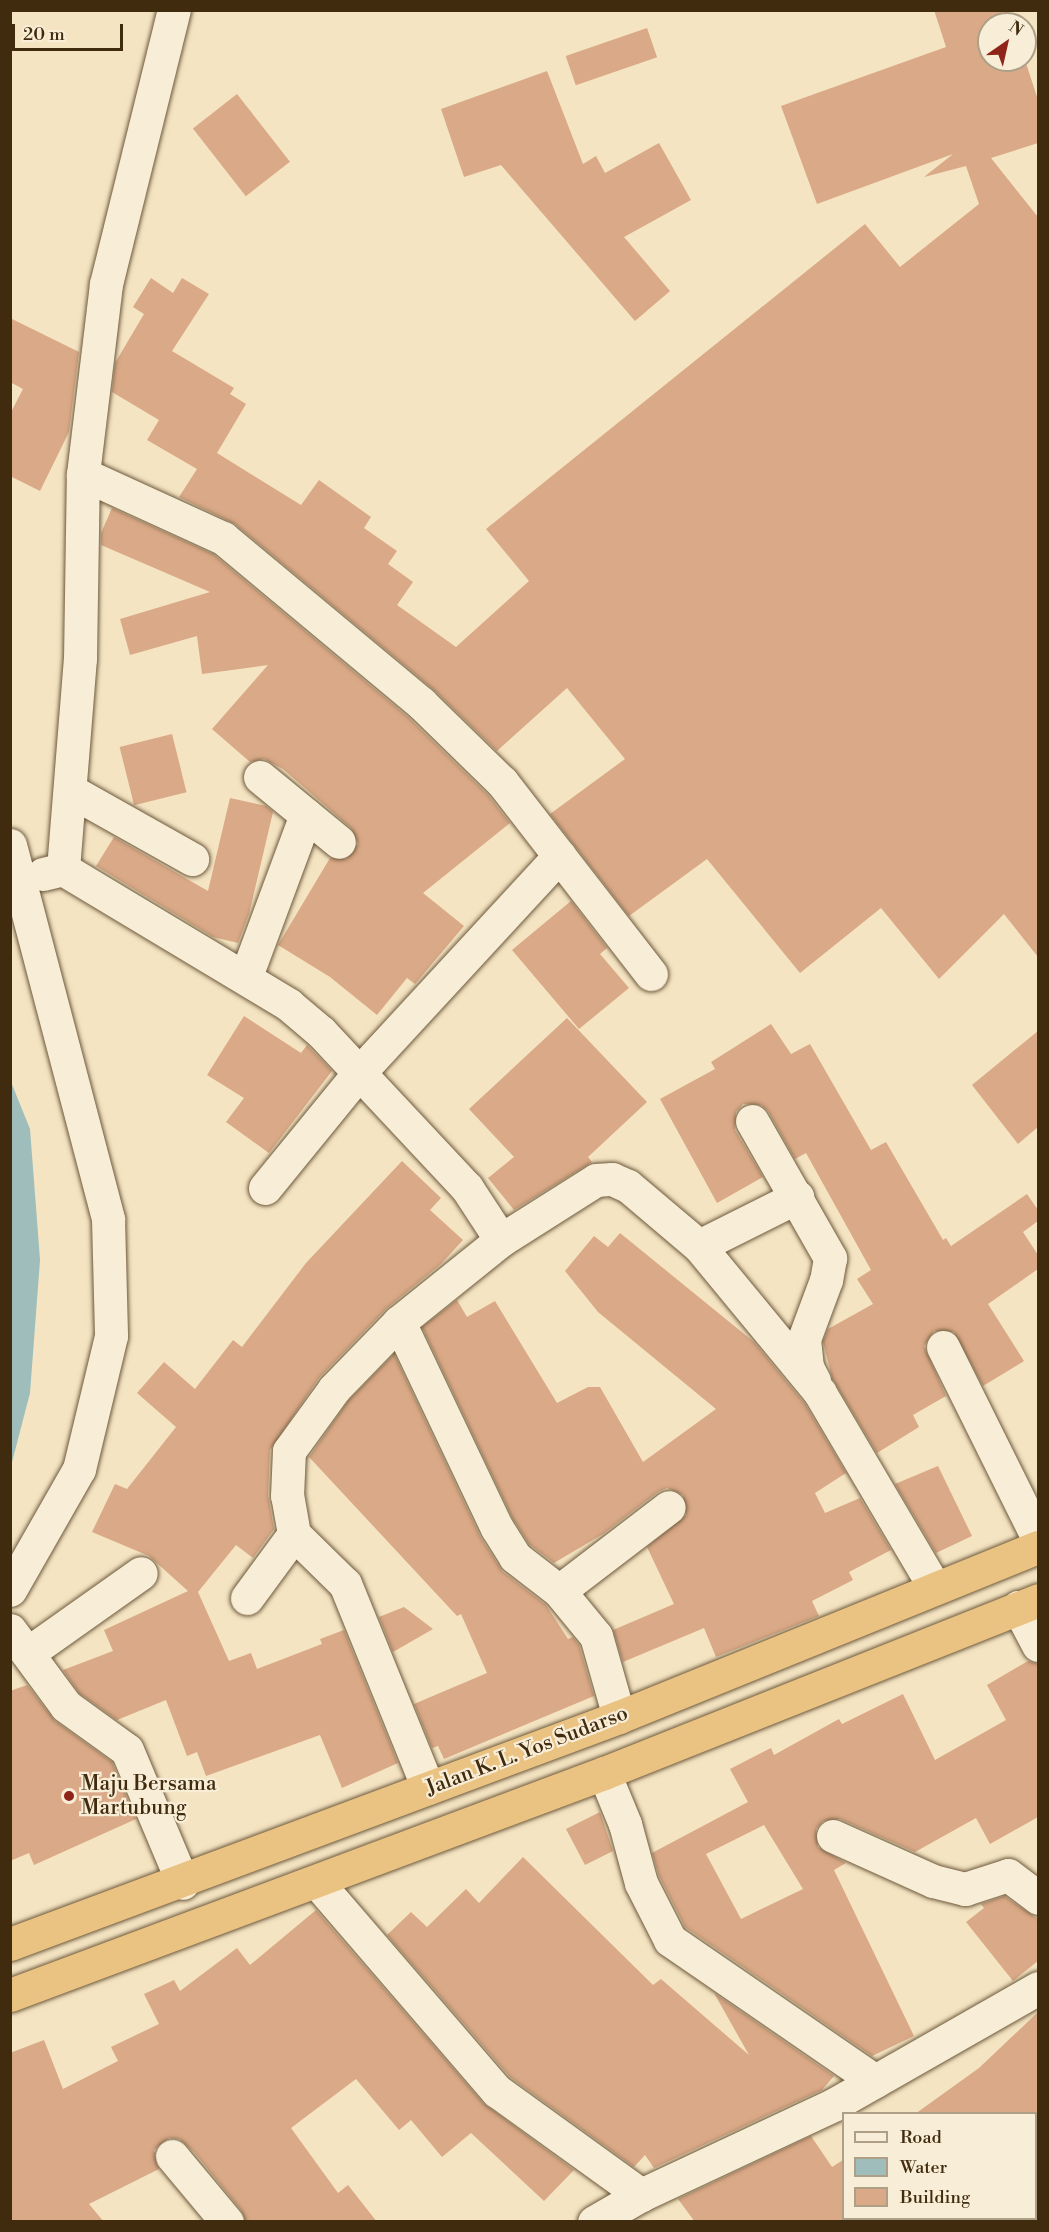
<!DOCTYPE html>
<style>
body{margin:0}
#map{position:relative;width:1049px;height:2232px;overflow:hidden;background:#f4e4c2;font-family:"Libre Bodoni",serif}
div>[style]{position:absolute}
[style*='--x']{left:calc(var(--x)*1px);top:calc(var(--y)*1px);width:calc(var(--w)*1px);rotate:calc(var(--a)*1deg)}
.water>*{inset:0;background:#9ebdbb}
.building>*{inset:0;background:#daa987;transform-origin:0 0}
.roads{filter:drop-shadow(0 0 2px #6d593c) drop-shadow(0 0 2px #6d593c)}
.minor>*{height:33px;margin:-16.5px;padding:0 16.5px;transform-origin:16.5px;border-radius:16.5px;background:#f8edd7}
.highway>*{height:33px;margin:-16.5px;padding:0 16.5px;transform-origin:16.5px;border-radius:16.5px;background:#eac281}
.dots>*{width:16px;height:16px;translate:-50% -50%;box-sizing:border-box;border:3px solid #f8edd7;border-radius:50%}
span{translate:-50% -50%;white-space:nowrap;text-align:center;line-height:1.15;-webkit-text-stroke:4.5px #f8edd7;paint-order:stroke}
.street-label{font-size:21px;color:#402b0f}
.poi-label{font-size:21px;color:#402b0f}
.left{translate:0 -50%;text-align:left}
.frame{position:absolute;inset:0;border:12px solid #402b0f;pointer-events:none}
.legend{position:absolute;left:842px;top:2112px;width:195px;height:108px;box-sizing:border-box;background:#f8edd7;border:2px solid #ae9f87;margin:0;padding:8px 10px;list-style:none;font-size:18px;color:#402b0f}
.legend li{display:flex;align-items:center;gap:12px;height:30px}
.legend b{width:30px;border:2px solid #ae9f87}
.north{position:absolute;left:977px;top:12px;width:60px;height:60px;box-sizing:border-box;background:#f8edd7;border:2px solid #ae9f87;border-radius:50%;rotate:34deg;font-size:16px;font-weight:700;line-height:24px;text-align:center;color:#402b0f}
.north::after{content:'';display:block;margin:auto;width:21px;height:27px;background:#8f2418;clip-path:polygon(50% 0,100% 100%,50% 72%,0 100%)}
.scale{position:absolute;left:12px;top:24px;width:111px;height:27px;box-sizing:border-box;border:3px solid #402b0f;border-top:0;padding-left:8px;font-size:18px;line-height:21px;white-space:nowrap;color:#402b0f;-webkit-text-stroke:4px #f8edd7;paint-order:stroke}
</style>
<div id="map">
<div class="water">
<i style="clip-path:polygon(11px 1082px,30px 1129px,40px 1260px,30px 1393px,11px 1466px)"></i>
</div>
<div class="building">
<i style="clip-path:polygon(934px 10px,1008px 10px,1013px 24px,989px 24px,989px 60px,1025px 60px,1038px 100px,1038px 143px,991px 158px,1038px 217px,1038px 957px,1004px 914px,939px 979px,881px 908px,800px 973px,707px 859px,629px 916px,550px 814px,625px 759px,567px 688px,497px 751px,433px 689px,235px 524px,179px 497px,197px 469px,147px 440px,159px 420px,112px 392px,115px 363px,144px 314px,133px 307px,151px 278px,173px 293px,182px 278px,209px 294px,172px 351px,234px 388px,230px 394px,246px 404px,217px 453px,301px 505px,319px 480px,371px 517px,364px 528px,397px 551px,388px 564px,413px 582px,397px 605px,456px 647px,529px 581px,486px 529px,865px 224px,900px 267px,979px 204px,966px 166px,924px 177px,953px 154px,817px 204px,781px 106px,946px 47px)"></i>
<i style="left:647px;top:28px;width:31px;height:86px;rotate:71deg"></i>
<i style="clip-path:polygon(547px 71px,583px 164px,596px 156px,605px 173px,659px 143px,691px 200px,624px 237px,670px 291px,635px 321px,501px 165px,464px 177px,441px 109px)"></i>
<i style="left:237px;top:94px;width:86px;height:56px;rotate:52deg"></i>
<i style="clip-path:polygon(10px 318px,79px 352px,69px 432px,40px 491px,10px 476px,10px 414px,23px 389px,10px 382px)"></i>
<i style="clip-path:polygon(112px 508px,213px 554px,408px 717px,488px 795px,510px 823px,423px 893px,464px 926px,415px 984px,407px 978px,377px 1015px,330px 977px,278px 945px,330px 858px,346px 859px,358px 844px,351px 828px,283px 769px,264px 759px,250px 762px,212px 729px,268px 665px,202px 674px,197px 636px,130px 655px,120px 619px,210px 592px,101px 545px,101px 533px)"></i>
<i style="left:172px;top:734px;width:60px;height:54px;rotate:76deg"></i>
<i style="clip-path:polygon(230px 798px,266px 806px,273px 812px,249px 914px,238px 943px,213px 937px,96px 866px,114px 837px,208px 891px)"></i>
<i style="clip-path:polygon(571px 901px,607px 948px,600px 954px,629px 988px,579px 1029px,512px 950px)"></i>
<i style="clip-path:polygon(244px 1016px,301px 1053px,307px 1045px,332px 1071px,269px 1153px,226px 1122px,244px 1098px,207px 1075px)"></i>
<i style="clip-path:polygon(567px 1018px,647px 1102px,588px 1157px,592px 1162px,514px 1210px,488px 1178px,514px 1157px,469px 1109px)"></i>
<i style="clip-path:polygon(771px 1024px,791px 1054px,810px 1044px,871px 1150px,886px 1142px,943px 1240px,946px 1238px,951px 1246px,1027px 1194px,1038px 1210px,1038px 1221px,1023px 1232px,1038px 1255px,1038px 1269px,988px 1304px,1024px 1361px,983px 1386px,954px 1332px,934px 1331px,924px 1346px,946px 1396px,913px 1415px,919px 1427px,877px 1453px,832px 1378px,823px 1341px,828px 1329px,873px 1304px,857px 1279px,871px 1270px,806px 1153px,795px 1159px,768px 1111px,761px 1105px,743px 1104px,736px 1112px,735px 1130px,763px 1177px,717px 1203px,660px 1099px,715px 1069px,711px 1062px)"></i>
<i style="clip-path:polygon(1038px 1031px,1038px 1127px,1018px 1144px,972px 1085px)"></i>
<i style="clip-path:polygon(402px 1161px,441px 1198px,430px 1210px,463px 1240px,441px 1264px,386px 1309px,319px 1378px,270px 1450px,268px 1495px,274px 1529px,253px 1558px,236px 1545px,198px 1592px,229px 1661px,251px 1653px,257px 1669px,322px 1644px,320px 1639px,344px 1630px,398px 1763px,342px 1788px,320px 1735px,206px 1776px,197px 1752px,187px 1756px,166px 1700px,117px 1720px,79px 1693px,63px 1670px,113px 1651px,104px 1630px,188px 1591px,149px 1556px,92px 1532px,115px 1484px,127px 1489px,176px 1427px,137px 1393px,164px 1362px,195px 1389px,233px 1340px,242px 1347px,306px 1263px)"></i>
<i style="clip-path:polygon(620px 1233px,754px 1342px,805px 1404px,846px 1473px,815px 1493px,825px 1513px,860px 1498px,891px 1550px,849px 1572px,853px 1580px,812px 1601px,819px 1616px,716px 1657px,704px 1628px,623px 1662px,613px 1630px,674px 1604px,647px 1547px,686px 1515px,683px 1495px,667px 1488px,658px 1492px,603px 1534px,554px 1563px,529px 1544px,513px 1519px,422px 1327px,457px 1300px,467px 1317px,495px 1301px,557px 1403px,588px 1387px,600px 1387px,643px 1462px,716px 1409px,598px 1312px,565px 1271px,594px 1236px,608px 1247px)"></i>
<i style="clip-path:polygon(394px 1354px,481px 1538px,503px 1572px,546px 1605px,568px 1639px,573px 1637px,579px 1645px,594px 1696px,444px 1759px,438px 1746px,432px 1748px,414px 1704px,487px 1673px,461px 1614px,457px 1616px,309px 1457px,307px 1460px,348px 1401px)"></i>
<i style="clip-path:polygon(938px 1466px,972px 1536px,936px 1553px,895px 1484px)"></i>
<i style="clip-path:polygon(404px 1607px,433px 1629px,393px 1652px,379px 1617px)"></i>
<i style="clip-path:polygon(evenodd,1028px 1661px,1038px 1664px,1038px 1817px,990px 1844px,976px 1818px,915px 1852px,840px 1819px,823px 1821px,816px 1829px,818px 1847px,846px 1863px,834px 1870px,914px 2036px,872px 2056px,685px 1927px,659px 1876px,652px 1853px,748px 1802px,730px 1769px,771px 1748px,774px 1755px,839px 1719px,842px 1724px,903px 1694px,935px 1760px,1006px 1720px,987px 1685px,1028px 1661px,764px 1825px,803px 1889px,741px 1919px,706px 1854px,764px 1825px)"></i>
<i style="clip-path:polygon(27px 1685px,55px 1721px,112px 1762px,136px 1819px,34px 1865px,29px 1853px,10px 1861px,10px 1691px)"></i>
<i style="clip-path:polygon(600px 1812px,613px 1851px,585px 1865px,566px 1829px)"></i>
<i style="clip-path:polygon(523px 1857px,653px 1985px,661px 1979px,749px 2055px,714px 1993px,834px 2076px,822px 2090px,654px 2168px,645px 2155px,634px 2167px,510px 2077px,387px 1935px,411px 1912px,427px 1927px,466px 1889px,479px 1903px)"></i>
<i style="clip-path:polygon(1004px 1896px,1038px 1919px,1038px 1961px,1013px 1981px,966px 1922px,984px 1908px,981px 1904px)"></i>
<i style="clip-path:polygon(316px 1910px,483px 2103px,574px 2170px,544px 2201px,471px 2133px,442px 2157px,411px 2120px,399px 2130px,356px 2079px,291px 2128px,338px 2193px,348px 2185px,377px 2222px,245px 2222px,241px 2210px,194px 2152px,179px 2139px,169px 2138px,154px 2150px,159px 2169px,89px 2204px,104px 2222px,10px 2222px,10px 2053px,44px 2040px,63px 2089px,118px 2061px,111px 2047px,159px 2024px,144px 1994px,174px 1980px,180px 1991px,237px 1948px,250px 1965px)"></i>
<i style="clip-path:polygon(1038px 2012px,1038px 2114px,915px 2114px,979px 2068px)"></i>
<i style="clip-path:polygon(811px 2136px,832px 2167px,843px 2160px,843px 2222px,695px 2222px,678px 2199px)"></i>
</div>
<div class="roads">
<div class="minor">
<i style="--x:83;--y:474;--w:154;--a:24.6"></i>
<i style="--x:223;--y:538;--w:258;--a:39.8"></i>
<i style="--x:421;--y:703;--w:113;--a:44.3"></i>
<i style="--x:502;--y:782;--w:243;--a:52.2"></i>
<i style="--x:260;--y:777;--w:102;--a:39.4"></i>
<i style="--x:71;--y:791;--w:139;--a:29.3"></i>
<i style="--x:10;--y:845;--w:387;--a:75.3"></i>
<i style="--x:108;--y:1219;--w:117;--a:88.5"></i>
<i style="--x:111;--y:1336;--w:137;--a:103.5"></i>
<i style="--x:79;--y:1469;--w:139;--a:119.7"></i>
<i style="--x:63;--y:869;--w:211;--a:-85.4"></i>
<i style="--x:80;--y:659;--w:185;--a:-89.1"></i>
<i style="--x:83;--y:474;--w:191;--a:-83.1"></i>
<i style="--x:106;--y:284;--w:282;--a:-76.1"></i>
<i style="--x:43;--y:874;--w:21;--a:-14"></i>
<i style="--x:63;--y:869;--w:264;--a:31"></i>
<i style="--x:289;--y:1005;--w:42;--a:40.2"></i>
<i style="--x:321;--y:1032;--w:214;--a:46.9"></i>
<i style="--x:467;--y:1188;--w:62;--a:56.8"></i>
<i style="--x:246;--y:976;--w:172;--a:-69.6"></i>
<i style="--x:752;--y:1121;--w:158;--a:60.3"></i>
<i style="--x:830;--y:1258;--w:22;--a:100"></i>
<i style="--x:826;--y:1280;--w:63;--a:110.4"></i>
<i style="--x:804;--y:1339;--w:28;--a:84"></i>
<i style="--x:807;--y:1367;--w:16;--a:63"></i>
<i style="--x:265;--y:1188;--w:147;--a:-50.8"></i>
<i style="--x:358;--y:1074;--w:297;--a:-47.3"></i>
<i style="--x:699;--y:1246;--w:110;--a:-26.6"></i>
<i style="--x:399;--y:1322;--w:228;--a:64.6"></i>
<i style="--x:497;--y:1528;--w:34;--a:58"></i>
<i style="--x:515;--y:1557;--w:56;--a:37.7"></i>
<i style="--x:559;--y:1591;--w:58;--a:50.6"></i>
<i style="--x:596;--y:1636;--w:84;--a:74.1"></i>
<i style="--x:943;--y:1347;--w:213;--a:63.6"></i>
<i style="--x:559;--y:1591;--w:138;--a:-37.4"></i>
<i style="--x:247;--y:1598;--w:79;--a:-53.7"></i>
<i style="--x:1018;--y:1607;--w:43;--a:62.2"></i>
<i style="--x:10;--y:1630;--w:94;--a:53.6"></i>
<i style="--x:66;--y:1706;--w:75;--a:35.8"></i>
<i style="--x:127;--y:1750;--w:144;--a:67.2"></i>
<i style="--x:28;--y:1653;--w:138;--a:-35.3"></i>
<i style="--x:604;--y:1773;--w:55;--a:67.6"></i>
<i style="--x:625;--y:1824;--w:61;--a:74.8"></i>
<i style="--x:641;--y:1883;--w:64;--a:63"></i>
<i style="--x:670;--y:1940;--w:249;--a:34.5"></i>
<i style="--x:428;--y:1788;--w:220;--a:-112.1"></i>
<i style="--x:345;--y:1584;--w:71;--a:-135.6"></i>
<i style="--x:294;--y:1534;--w:39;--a:-100"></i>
<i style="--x:287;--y:1496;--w:45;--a:-87.5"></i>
<i style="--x:289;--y:1451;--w:77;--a:-54"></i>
<i style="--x:334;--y:1389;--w:93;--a:-45.9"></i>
<i style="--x:399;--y:1322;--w:131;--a:-38.8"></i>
<i style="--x:501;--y:1240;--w:112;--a:-32.3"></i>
<i style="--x:596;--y:1180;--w:16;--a:-4"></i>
<i style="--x:612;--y:1179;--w:17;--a:24"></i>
<i style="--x:628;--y:1186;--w:93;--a:40.2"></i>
<i style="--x:699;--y:1246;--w:190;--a:50.5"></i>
<i style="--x:820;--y:1393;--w:226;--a:59.5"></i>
<i style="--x:833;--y:1836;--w:110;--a:24.2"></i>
<i style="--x:933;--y:1881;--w:33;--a:14"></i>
<i style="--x:965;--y:1889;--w:45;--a:-18"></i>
<i style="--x:1008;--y:1875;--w:38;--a:37"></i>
<i style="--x:317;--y:1882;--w:276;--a:49.3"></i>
<i style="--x:497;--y:2091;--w:178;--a:35.8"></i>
<i style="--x:172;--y:2156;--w:86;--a:50.2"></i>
<i style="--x:932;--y:2218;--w:4;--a:63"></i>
<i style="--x:594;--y:2222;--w:54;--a:-29.9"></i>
<i style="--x:641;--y:2195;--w:214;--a:-25.1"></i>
<i style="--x:835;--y:2104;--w:234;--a:-29.7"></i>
</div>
<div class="highway">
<i style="--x:10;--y:1944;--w:650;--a:-20.44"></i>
<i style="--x:619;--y:1717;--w:452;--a:-22.1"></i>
<i style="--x:10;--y:1995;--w:634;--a:-20.49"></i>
<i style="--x:604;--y:1773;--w:467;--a:-21.7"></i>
</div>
</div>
<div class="dots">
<i style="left:69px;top:1796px;background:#8f2418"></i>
</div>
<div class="street-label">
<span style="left:527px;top:1751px;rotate:-21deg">Jalan K. L. Yos Sudarso</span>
</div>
<div class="poi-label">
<span class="left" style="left:81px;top:1796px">Maju Bersama<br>Martubung</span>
</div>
<div class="frame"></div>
<ul class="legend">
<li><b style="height:8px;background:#f8edd7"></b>Road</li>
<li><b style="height:16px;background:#9ebdbb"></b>Water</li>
<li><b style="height:16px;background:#daa987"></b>Building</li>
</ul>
<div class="north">N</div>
<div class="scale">20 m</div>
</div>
